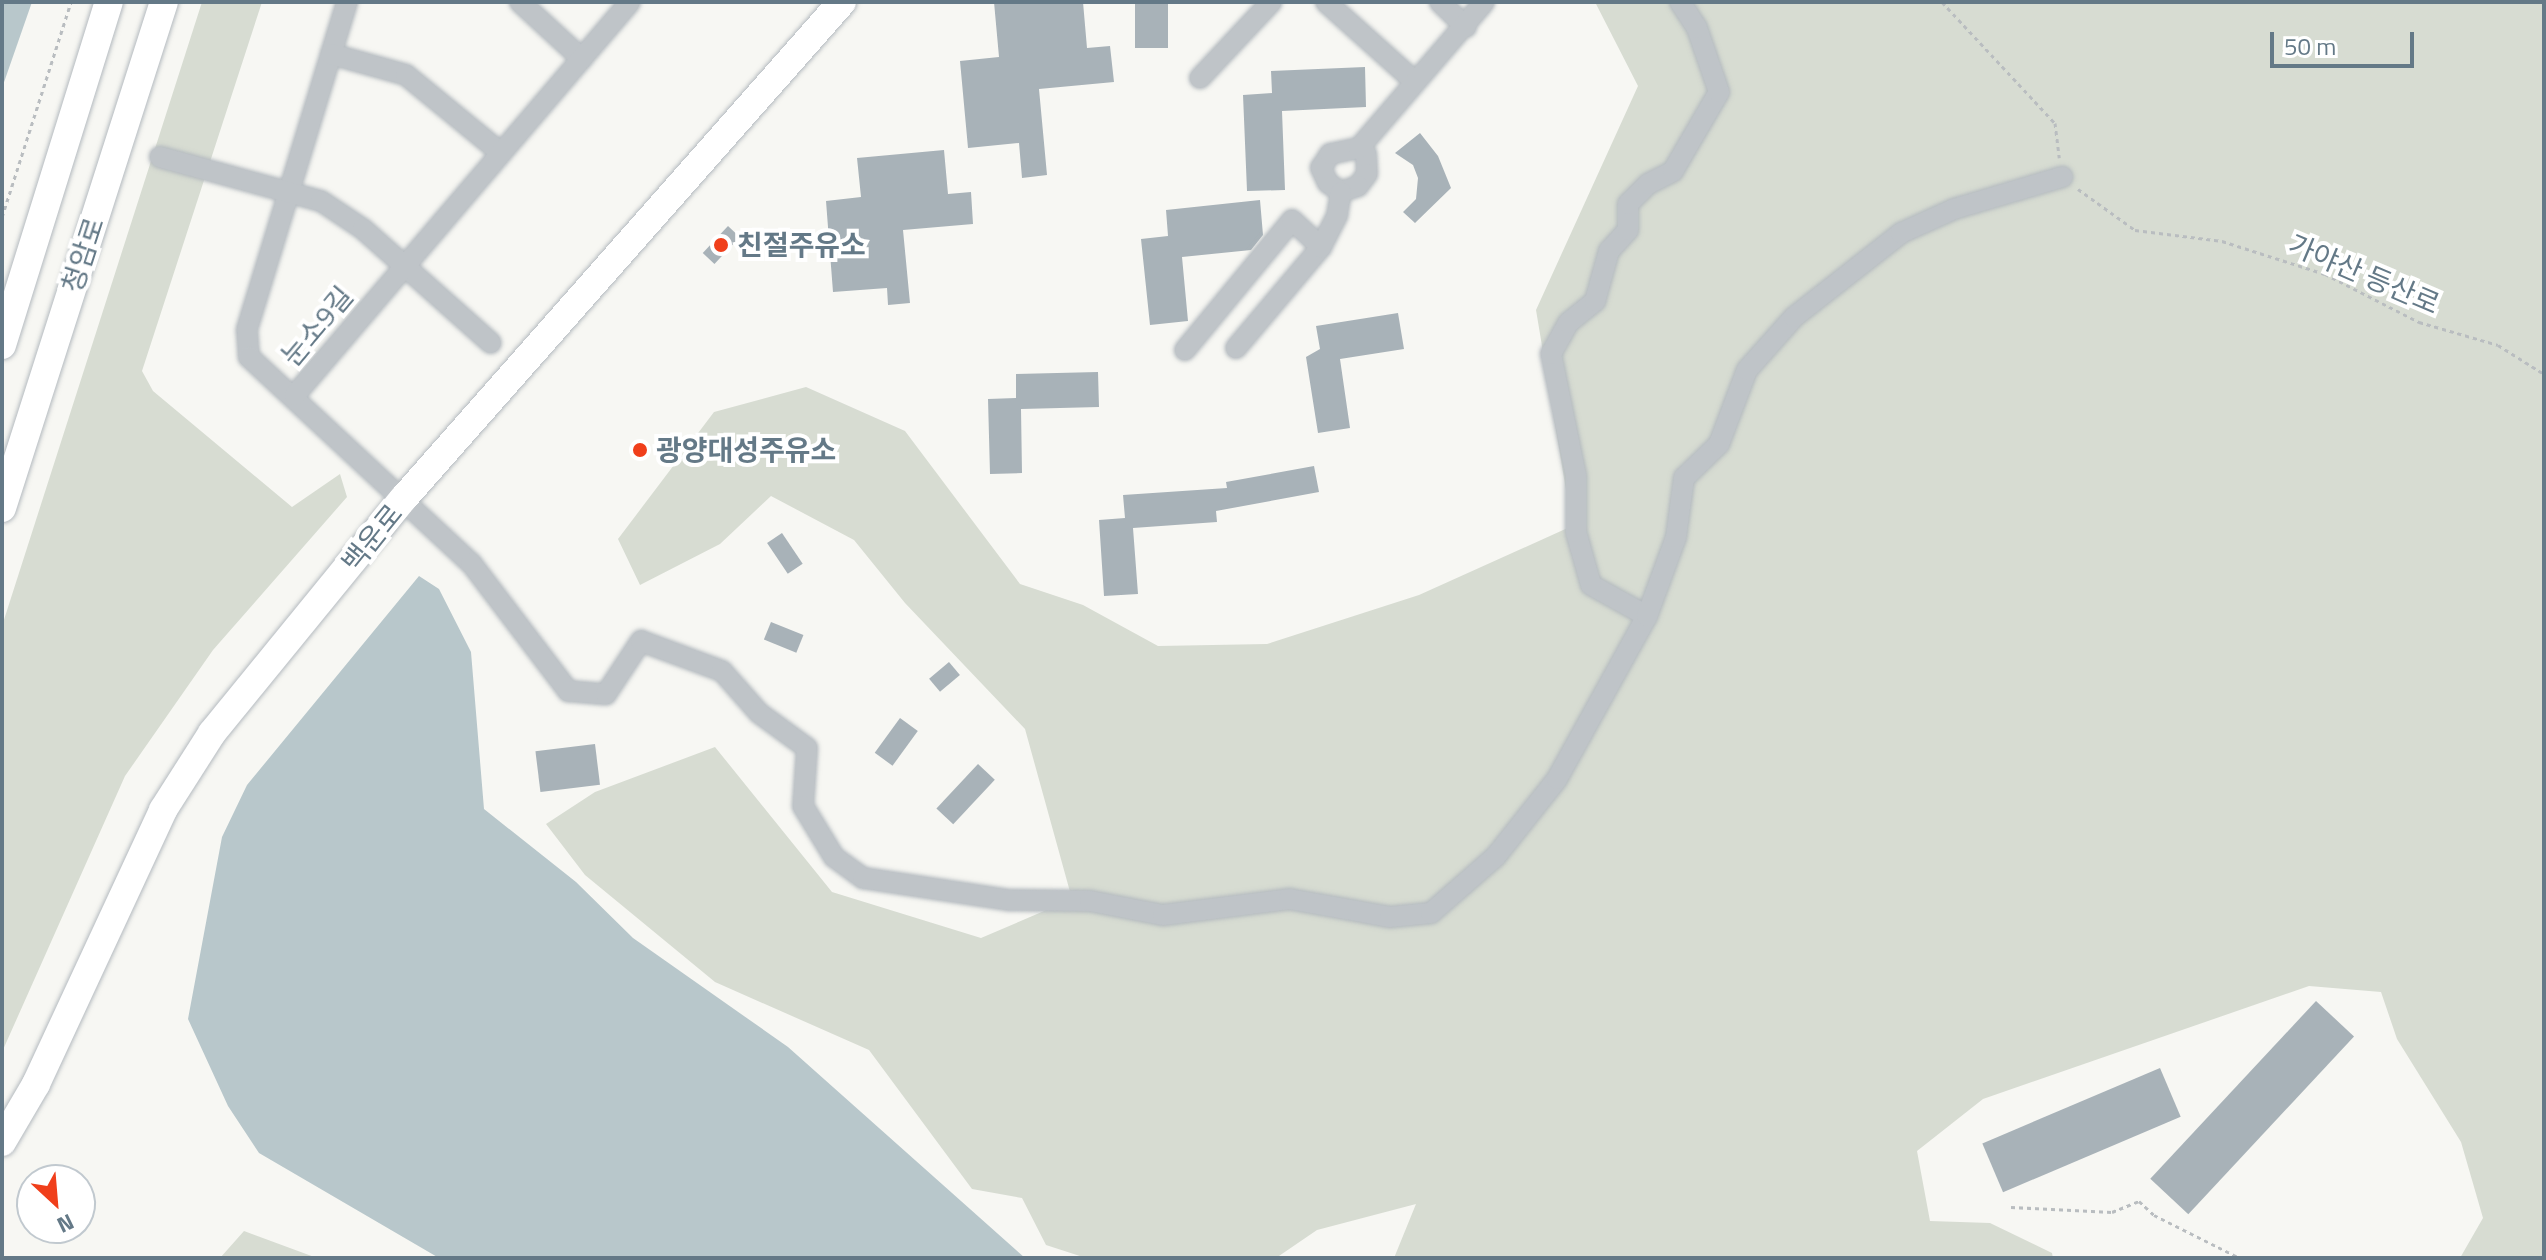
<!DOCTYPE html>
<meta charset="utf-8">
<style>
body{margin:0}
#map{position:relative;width:2546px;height:1260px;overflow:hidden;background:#f7f7f3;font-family:"Titillium Web","Noto Sans KR",sans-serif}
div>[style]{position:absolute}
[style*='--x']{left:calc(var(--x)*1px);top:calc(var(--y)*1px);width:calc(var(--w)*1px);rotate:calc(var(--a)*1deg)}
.green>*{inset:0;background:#d7dcd2}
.water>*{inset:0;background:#b8c7cb}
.building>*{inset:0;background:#a8b2b8;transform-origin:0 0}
.path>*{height:3px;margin-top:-1.5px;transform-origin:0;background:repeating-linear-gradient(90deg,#b9bdc0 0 4px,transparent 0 8px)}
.roads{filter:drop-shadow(0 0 2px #b4babf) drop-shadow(0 0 2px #b4babf)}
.street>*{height:20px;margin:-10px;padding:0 10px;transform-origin:10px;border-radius:10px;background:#bfc4c8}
.secondary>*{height:28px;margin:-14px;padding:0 14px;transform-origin:14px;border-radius:14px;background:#fff}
.dots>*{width:22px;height:22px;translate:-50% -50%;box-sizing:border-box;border:4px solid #fff;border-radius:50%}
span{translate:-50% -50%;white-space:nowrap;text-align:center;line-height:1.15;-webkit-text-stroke:8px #fff;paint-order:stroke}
.poi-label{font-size:28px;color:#647987;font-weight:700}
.left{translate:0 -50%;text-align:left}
.street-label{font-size:28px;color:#647987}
.frame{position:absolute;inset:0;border:4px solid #647987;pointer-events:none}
.north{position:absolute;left:16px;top:1164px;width:80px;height:80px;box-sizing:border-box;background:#fff;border:2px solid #c1c9cf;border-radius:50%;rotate:154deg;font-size:22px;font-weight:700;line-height:32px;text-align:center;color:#647987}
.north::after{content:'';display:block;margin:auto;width:28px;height:36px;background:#f03f1b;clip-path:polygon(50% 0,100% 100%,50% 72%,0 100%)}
.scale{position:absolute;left:2270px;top:32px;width:144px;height:36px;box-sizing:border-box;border:4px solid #647987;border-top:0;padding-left:10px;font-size:24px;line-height:28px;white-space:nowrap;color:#647987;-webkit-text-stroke:6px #fff;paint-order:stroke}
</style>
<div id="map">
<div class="green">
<i style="clip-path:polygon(202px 2px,262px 2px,142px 371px,153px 391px,292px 507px,340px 474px,347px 497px,213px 650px,125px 776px,2px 1052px,2px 626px)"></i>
<i style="clip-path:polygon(1595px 2px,2544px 2px,2544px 1258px,2460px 1258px,2483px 1218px,2461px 1142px,2397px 1039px,2381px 992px,2309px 986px,1983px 1099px,1917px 1151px,1930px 1221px,1990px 1223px,2052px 1253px,2053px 1258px,1394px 1258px,1416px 1204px,1317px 1230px,1276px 1258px,1086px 1258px,1046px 1245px,1022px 1198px,972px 1189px,869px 1050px,715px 982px,585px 875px,546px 824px,595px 792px,715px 747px,832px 892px,981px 938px,1072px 899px,1025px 729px,905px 603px,854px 540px,771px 496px,720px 544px,640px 585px,618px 539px,714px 412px,806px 387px,905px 431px,1020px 584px,1083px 605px,1158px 646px,1267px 644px,1419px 595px,1572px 526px,1536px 310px,1638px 86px)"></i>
<i style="clip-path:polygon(244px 1231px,317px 1258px,318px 1258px,220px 1258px)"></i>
</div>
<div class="water">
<i style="clip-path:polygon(2px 2px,32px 2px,2px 88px)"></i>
<i style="clip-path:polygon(419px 576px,439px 589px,471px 652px,484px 809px,576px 882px,633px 938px,788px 1047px,1025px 1258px,439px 1258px,259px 1153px,228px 1106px,188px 1019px,222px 837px,247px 785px)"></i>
</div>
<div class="building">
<i style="clip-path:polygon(994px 2px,1083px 2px,1087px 48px,1110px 46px,1114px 82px,1039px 89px,1047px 175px,1022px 178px,1019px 143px,968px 148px,960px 61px,999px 57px)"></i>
<i style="left:1135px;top:2px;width:33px;height:46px"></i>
<i style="clip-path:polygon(1365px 67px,1366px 107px,1282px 111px,1285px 190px,1247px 191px,1243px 95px,1272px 93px,1271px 71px)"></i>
<i style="clip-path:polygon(1420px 133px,1438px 156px,1451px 188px,1415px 223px,1403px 212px,1416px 199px,1418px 178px,1413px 165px,1395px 153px)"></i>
<i style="clip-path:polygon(944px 150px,948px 194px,971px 192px,973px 224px,903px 230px,910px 303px,888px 305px,887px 288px,833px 292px,826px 201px,861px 197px,857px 158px)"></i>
<i style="clip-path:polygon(1260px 200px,1263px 235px,1251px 250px,1182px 257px,1188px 321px,1150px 325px,1141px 239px,1168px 236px,1166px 210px)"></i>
<i style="left:728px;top:226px;width:16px;height:37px;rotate:43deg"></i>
<i style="clip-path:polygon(1398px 313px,1404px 349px,1340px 359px,1350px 428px,1318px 433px,1306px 357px,1320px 349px,1316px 326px)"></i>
<i style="clip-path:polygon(1098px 372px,1099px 407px,1021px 409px,1022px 473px,990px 474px,988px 399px,1016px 398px,1016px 374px)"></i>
<i style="clip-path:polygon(1314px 466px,1319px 492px,1216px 511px,1217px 522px,1133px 528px,1138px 594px,1104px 596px,1099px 520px,1125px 518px,1123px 495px,1227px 488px,1226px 482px)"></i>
<i style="left:782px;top:533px;width:37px;height:18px;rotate:56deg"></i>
<i style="left:771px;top:622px;width:35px;height:19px;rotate:22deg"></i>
<i style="left:949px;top:662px;width:17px;height:26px;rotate:50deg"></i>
<i style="left:900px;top:718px;width:22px;height:43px;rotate:36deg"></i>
<i style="left:595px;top:744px;width:41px;height:60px;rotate:83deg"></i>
<i style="left:978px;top:764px;width:23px;height:61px;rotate:43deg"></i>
<i style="left:2316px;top:1001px;width:52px;height:243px;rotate:43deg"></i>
<i style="left:2160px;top:1068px;width:53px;height:193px;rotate:67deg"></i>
</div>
<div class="path">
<i style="--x:1942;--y:2;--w:166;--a:47"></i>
<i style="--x:2055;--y:123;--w:35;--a:83"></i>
<i style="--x:2078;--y:189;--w:70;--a:35.7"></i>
<i style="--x:2135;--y:230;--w:88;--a:7.2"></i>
<i style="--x:2222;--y:241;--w:108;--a:17.8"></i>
<i style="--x:2325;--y:274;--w:106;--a:27.1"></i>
<i style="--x:2419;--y:322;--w:82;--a:16.2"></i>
<i style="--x:2498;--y:345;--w:54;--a:32.2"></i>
<i style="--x:2;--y:217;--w:226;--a:-72.2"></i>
<i style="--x:2011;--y:1207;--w:101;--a:2.8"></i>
<i style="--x:2112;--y:1212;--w:29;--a:-22"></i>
<i style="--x:2139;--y:1201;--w:21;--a:43"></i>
<i style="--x:2154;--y:1215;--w:96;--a:26.6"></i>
</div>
<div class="roads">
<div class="street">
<i style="--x:347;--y:2;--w:343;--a:107"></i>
<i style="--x:247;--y:330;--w:27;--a:86"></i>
<i style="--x:249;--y:357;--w:303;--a:42.9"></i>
<i style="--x:471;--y:563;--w:161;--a:52.8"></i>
<i style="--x:568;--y:691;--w:38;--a:5"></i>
<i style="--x:606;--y:694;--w:64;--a:-56.6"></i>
<i style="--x:641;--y:641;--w:86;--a:20.3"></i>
<i style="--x:722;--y:671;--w:56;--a:48.6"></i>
<i style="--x:759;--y:713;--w:59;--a:36.1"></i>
<i style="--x:807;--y:748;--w:58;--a:93.9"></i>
<i style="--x:803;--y:806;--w:60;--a:58.7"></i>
<i style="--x:834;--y:857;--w:36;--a:36"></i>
<i style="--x:863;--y:878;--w:148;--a:8.6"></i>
<i style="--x:1009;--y:900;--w:81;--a:0.7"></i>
<i style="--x:1090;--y:901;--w:74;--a:10.9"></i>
<i style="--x:1163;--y:915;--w:127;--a:-7.2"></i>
<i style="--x:1289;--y:899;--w:103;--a:10.1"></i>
<i style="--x:1390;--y:917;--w:41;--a:-5.6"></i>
<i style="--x:1431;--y:913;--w:86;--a:-41.2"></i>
<i style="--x:1496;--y:856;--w:98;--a:-51.6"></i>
<i style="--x:1557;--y:779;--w:186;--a:-61.1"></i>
<i style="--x:1647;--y:616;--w:64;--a:-151"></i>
<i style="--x:1591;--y:585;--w:55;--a:-105.8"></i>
<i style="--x:1576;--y:532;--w:56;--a:-90"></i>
<i style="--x:1576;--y:476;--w:125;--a:-101.6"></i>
<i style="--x:1551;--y:354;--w:35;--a:-61"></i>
<i style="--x:1568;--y:323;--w:35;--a:-39"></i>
<i style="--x:1595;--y:301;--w:52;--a:-74.4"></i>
<i style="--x:1609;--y:251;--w:28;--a:-48"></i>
<i style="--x:1628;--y:230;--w:26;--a:-90"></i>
<i style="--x:1628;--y:204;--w:28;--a:-45"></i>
<i style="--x:1648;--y:184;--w:28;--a:-27"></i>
<i style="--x:1673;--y:171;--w:91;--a:-59.8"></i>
<i style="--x:1719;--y:92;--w:68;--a:-109"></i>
<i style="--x:1697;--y:28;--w:31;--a:-123"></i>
<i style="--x:520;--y:2;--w:84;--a:42.6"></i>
<i style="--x:1326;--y:2;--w:118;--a:41.9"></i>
<i style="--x:1440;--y:2;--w:36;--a:44"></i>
<i style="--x:331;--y:54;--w:78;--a:15.6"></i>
<i style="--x:406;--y:75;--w:123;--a:39.4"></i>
<i style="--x:1200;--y:78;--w:104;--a:-46.9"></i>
<i style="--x:1359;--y:148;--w:9;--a:41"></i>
<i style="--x:1366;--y:154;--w:20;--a:87"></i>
<i style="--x:1367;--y:174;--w:15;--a:127"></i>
<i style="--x:1358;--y:186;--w:18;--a:161"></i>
<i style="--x:1341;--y:192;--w:16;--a:-145"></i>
<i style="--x:1328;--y:183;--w:17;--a:-115"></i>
<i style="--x:1321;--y:168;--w:17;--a:-57"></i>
<i style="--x:1330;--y:154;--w:30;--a:-12"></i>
<i style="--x:1359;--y:148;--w:192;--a:-49.4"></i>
<i style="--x:160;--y:157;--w:167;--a:15.3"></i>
<i style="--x:321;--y:201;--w:50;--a:33.7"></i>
<i style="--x:363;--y:229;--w:171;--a:41.7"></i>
<i style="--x:1236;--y:348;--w:132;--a:-49.9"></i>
<i style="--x:1321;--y:247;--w:36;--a:-63"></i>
<i style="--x:1337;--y:215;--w:23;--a:-80"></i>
<i style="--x:1185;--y:350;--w:168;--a:-50.5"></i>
<i style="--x:1292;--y:220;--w:40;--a:43"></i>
<i style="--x:295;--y:395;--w:516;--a:-49.56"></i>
<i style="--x:1647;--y:616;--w:84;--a:-69.8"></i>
<i style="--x:1676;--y:537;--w:60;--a:-82.3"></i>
<i style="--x:1684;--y:478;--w:49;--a:-44.2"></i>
<i style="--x:1719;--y:444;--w:79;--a:-69.3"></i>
<i style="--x:1747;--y:370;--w:71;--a:-48.4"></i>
<i style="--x:1794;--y:317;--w:136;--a:-38.1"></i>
<i style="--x:1901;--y:233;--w:58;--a:-24.4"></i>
<i style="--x:1954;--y:209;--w:113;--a:-16.5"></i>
</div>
<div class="secondary">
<i style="--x:2;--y:345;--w:359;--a:-72.7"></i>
<i style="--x:2;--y:508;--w:531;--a:-72.25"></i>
<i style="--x:2;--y:1142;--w:67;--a:-59.6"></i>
<i style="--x:36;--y:1084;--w:302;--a:-65.1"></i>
<i style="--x:163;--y:810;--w:91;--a:-57.5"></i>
<i style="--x:212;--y:733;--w:302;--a:-50.8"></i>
<i style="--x:403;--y:499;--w:663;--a:-48.55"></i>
</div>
</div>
<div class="dots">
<i style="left:721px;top:245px;background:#f03f1b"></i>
<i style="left:640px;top:450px;background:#f03f1b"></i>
</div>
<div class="poi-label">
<span class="left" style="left:737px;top:245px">친절주유소</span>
<span class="left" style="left:656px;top:450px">광양대성주유소</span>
</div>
<div class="street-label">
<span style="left:83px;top:255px;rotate:-72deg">청암로</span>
<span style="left:2364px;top:274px;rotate:23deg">가야산 등산로</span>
<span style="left:317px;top:326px;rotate:-50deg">눈소9길</span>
<span style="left:372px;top:538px;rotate:-51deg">백운로</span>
</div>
<div class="frame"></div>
<div class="north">N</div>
<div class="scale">50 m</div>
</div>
